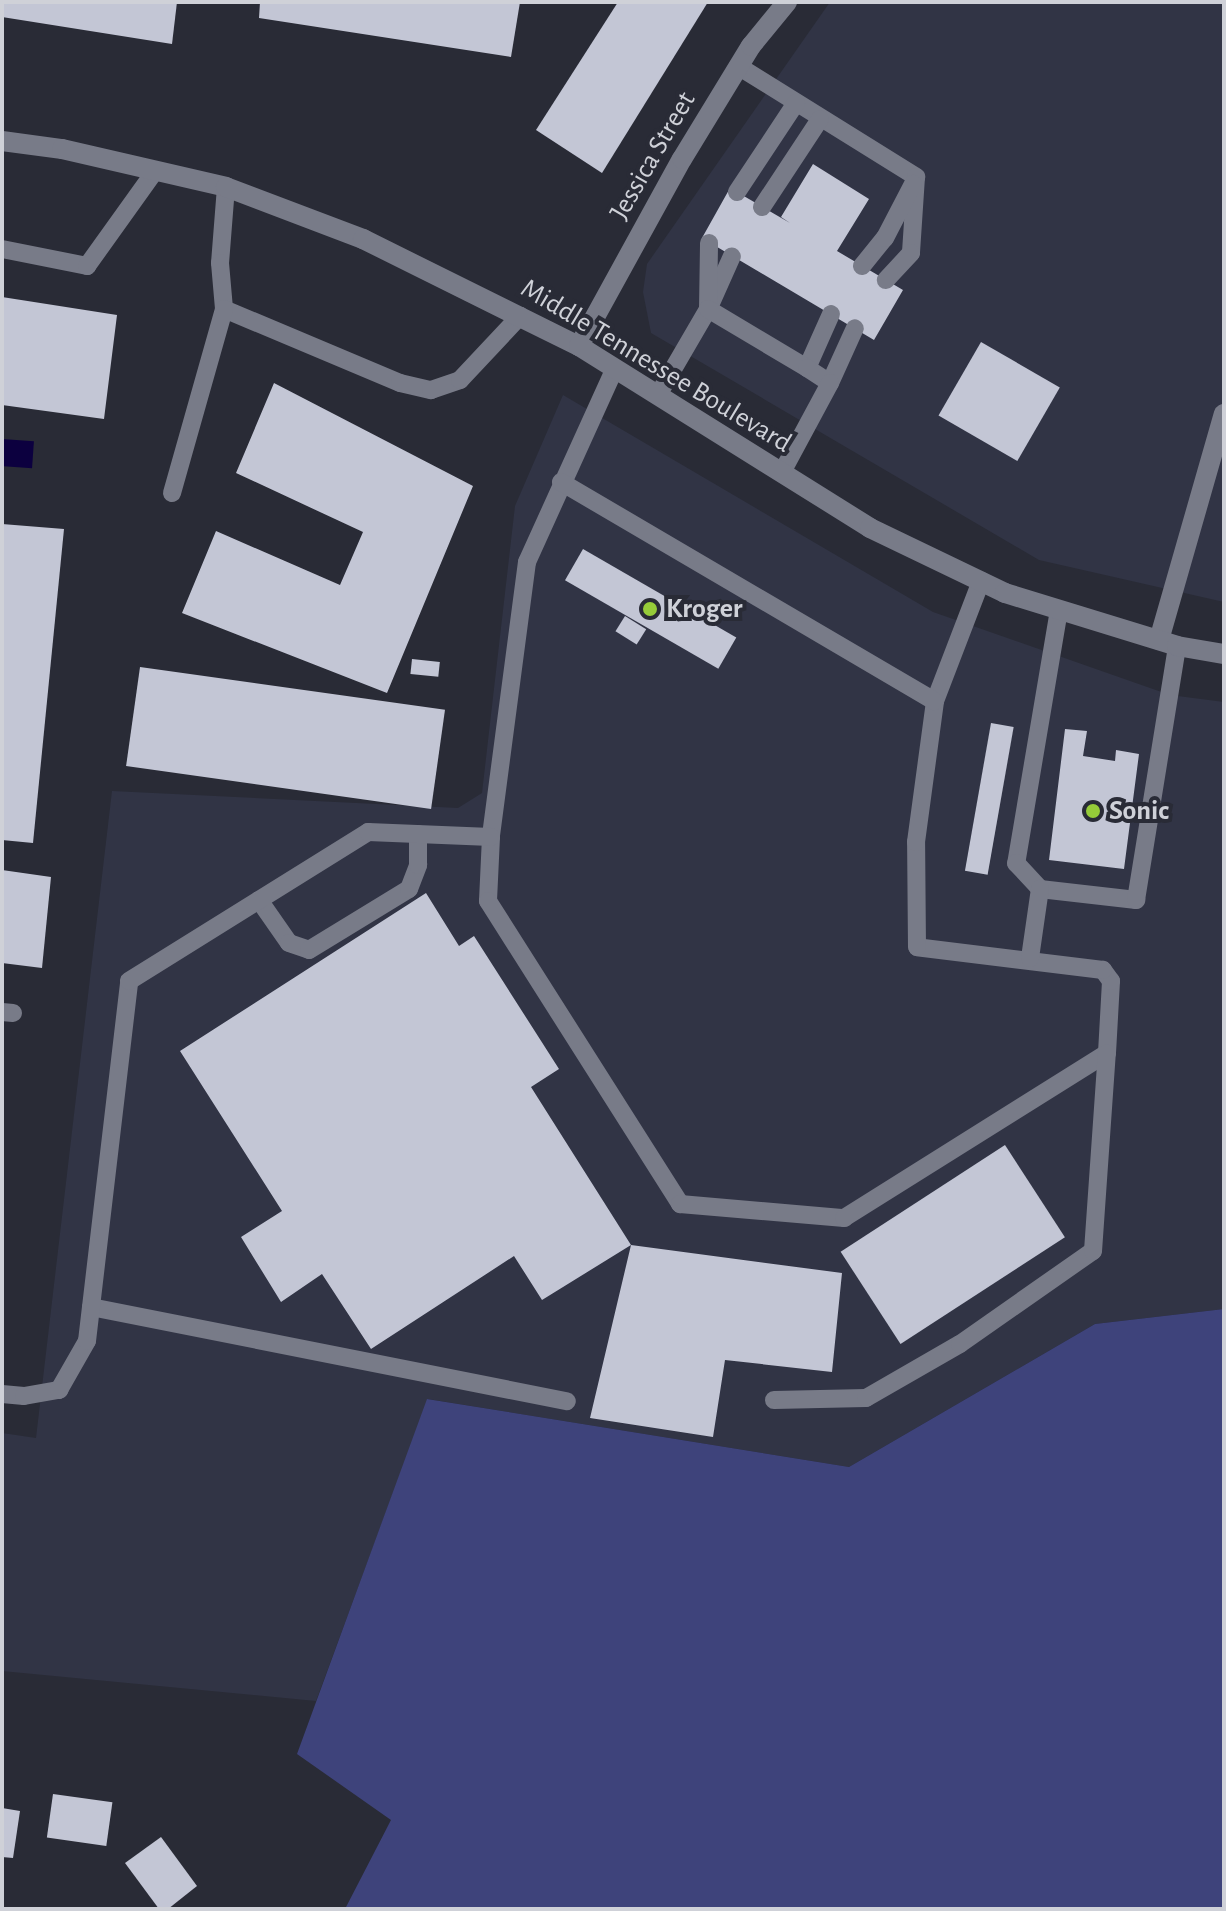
<!DOCTYPE html>
<style>
body{margin:0}
#map{position:relative;width:1226px;height:1911px;overflow:hidden;background:#292b36;font-family:"Alegreya Sans",sans-serif}
div>[style]{position:absolute}
[style*='--x']{left:calc(var(--x)*1px);top:calc(var(--y)*1px);width:calc(var(--w)*1px);rotate:calc(var(--a)*1deg)}
.built>*{inset:0;background:#313445}
.green>*{inset:0;background:#3e437b}
.water>*{inset:0;background:#0c003f;transform-origin:0 0}
.building>*{inset:0;background:#c3c6d5;transform-origin:0 0}
.lane>*{height:18px;margin:-9px;padding:0 9px;transform-origin:9px;border-radius:9px;background:#787b88}
.street>*{height:20px;margin:-10px;padding:0 10px;transform-origin:10px;border-radius:10px;background:#787b88}
.secondary>*{height:20px;margin:-10px;padding:0 10px;transform-origin:10px;border-radius:10px;background:#787b88}
.dots>*{width:22px;height:22px;translate:-50% -50%;box-sizing:border-box;border:4px solid #292b36;border-radius:50%}
span{translate:-50% -50%;white-space:nowrap;text-align:center;line-height:1.15;-webkit-text-stroke:8px #292b36;paint-order:stroke}
.street-label{font-size:28px;color:#cfd1d8}
.poi-label{font-size:28px;color:#cfd1d8;font-weight:700}
.left{translate:0 -50%;text-align:left}
.frame{position:absolute;inset:0;border:4px solid #cfd1d8;pointer-events:none}
</style>
<div id="map">
<div class="built">
<i style="clip-path:polygon(830px 2px,1224px 2px,1224px 602px,1039px 560px,651px 333px,643px 292px,647px 264px)"></i>
<i style="clip-path:polygon(563px 395px,933px 612px,1170px 695px,1224px 702px,1224px 1309px,1095px 1324px,849px 1467px,428px 1399px,316px 1701px,2px 1671px,2px 1433px,36px 1438px,112px 791px,458px 808px,482px 793px,515px 506px)"></i>
</div>
<div class="green">
<i style="clip-path:polygon(1224px 1309px,1224px 1909px,345px 1909px,391px 1820px,297px 1754px,427px 1399px,849px 1467px,1095px 1324px)"></i>
</div>
<div class="water">
<i style="left:2px;top:439px;width:32px;height:27px;rotate:4deg"></i>
</div>
<div class="building">
<i style="clip-path:polygon(2px 2px,177px 2px,172px 44px,2px 17px)"></i>
<i style="clip-path:polygon(260px 2px,520px 2px,511px 57px,259px 18px)"></i>
<i style="clip-path:polygon(618px 2px,708px 2px,602px 173px,536px 130px)"></i>
<i style="clip-path:polygon(813px 164px,869px 199px,837px 251px,903px 290px,874px 340px,702px 238px,730px 188px,790px 223px,781px 217px)"></i>
<i style="clip-path:polygon(2px 297px,117px 315px,104px 419px,2px 405px)"></i>
<i style="left:981px;top:342px;width:91px;height:85px;rotate:30deg"></i>
<i style="clip-path:polygon(274px 383px,473px 486px,387px 693px,182px 613px,216px 531px,340px 585px,363px 532px,236px 473px)"></i>
<i style="clip-path:polygon(2px 524px,64px 529px,33px 843px,2px 840px)"></i>
<i style="left:583px;top:549px;width:177px;height:36px;rotate:30deg"></i>
<i style="left:625px;top:616px;width:25px;height:18px;rotate:32deg"></i>
<i style="left:412px;top:659px;width:28px;height:15px;rotate:6deg"></i>
<i style="left:140px;top:667px;width:308px;height:100px;rotate:8deg"></i>
<i style="left:991px;top:723px;width:23px;height:150px;rotate:10deg"></i>
<i style="clip-path:polygon(1065px 729px,1087px 731px,1083px 756px,1115px 761px,1116px 750px,1139px 754px,1124px 869px,1049px 860px)"></i>
<i style="clip-path:polygon(2px 870px,51px 877px,42px 968px,2px 963px)"></i>
<i style="clip-path:polygon(426px 893px,459px 946px,474px 936px,559px 1069px,531px 1087px,631px 1245px,842px 1273px,832px 1372px,725px 1360px,713px 1437px,590px 1418px,631px 1245px,542px 1300px,514px 1256px,371px 1349px,322px 1274px,281px 1302px,241px 1237px,282px 1211px,180px 1051px)"></i>
<i style="left:1005px;top:1145px;width:110px;height:196px;rotate:57deg"></i>
<i style="left:53px;top:1794px;width:60px;height:44px;rotate:8deg"></i>
<i style="clip-path:polygon(2px 1808px,20px 1811px,13px 1858px,2px 1857px)"></i>
<i style="clip-path:polygon(161px 1837px,197px 1886px,168px 1909px,159px 1909px,125px 1863px)"></i>
</div>
<div class="lane">
<i style="--x:738;--y:66;--w:210;--a:31.9"></i>
<i style="--x:916;--y:177;--w:76;--a:93.8"></i>
<i style="--x:911;--y:253;--w:37;--a:133"></i>
<i style="--x:226;--y:187;--w:76;--a:94.5"></i>
<i style="--x:220;--y:263;--w:46;--a:85"></i>
<i style="--x:224;--y:309;--w:191;--a:22.8"></i>
<i style="--x:400;--y:383;--w:32;--a:13"></i>
<i style="--x:431;--y:390;--w:31;--a:-19"></i>
<i style="--x:460;--y:380;--w:88;--a:-46.8"></i>
<i style="--x:737;--y:192;--w:107;--a:-56.5"></i>
<i style="--x:762;--y:207;--w:105;--a:-56.6"></i>
<i style="--x:2;--y:249;--w:87;--a:11.3"></i>
<i style="--x:87;--y:266;--w:117;--a:-54.4"></i>
<i style="--x:862;--y:266;--w:36;--a:-51"></i>
<i style="--x:885;--y:238;--w:61;--a:-62.6"></i>
<i style="--x:711;--y:303;--w:51;--a:-65.9"></i>
<i style="--x:708;--y:309;--w:66;--a:-89.1"></i>
<i style="--x:615;--y:368;--w:213;--a:114.4"></i>
<i style="--x:527;--y:562;--w:277;--a:97.5"></i>
<i style="--x:491;--y:837;--w:64;--a:92.7"></i>
<i style="--x:488;--y:901;--w:359;--a:57.6"></i>
<i style="--x:680;--y:1204;--w:165;--a:4.9"></i>
<i style="--x:844;--y:1218;--w:310;--a:-32.1"></i>
<i style="--x:1107;--y:1053;--w:72;--a:-86.8"></i>
<i style="--x:1111;--y:981;--w:14;--a:-126"></i>
<i style="--x:1103;--y:970;--w:187;--a:-173"></i>
<i style="--x:917;--y:947;--w:105;--a:-90.5"></i>
<i style="--x:916;--y:842;--w:142;--a:-82.3"></i>
<i style="--x:935;--y:701;--w:129;--a:-69"></i>
<i style="--x:807;--y:368;--w:59;--a:-66"></i>
<i style="--x:830;--y:383;--w:60;--a:-65.6"></i>
<i style="--x:658;--y:395;--w:99;--a:-59.8"></i>
<i style="--x:708;--y:309;--w:115;--a:30.8"></i>
<i style="--x:807;--y:368;--w:27;--a:33"></i>
<i style="--x:830;--y:383;--w:101;--a:118.3"></i>
<i style="--x:561;--y:482;--w:433;--a:30.4"></i>
<i style="--x:172;--y:493;--w:191;--a:-74.2"></i>
<i style="--x:1059;--y:610;--w:257;--a:99.6"></i>
<i style="--x:1016;--y:863;--w:35;--a:47"></i>
<i style="--x:1040;--y:889;--w:97;--a:6.5"></i>
<i style="--x:1136;--y:900;--w:257;--a:-80.8"></i>
<i style="--x:259;--y:900;--w:52;--a:55.1"></i>
<i style="--x:289;--y:943;--w:21;--a:19"></i>
<i style="--x:309;--y:950;--w:117;--a:-31.4"></i>
<i style="--x:409;--y:889;--w:26;--a:-69"></i>
<i style="--x:418;--y:865;--w:31;--a:-90"></i>
<i style="--x:1030;--y:958;--w:70;--a:-81.8"></i>
<i style="--x:2;--y:1012;--w:11;--a:5"></i>
<i style="--x:91;--y:1307;--w:485;--a:11.2"></i>
<i style="--x:2;--y:1394;--w:22;--a:5"></i>
<i style="--x:24;--y:1396;--w:36;--a:-10"></i>
<i style="--x:59;--y:1390;--w:56;--a:-60.3"></i>
<i style="--x:87;--y:1341;--w:362;--a:-83.3"></i>
<i style="--x:129;--y:981;--w:282;--a:-31.9"></i>
<i style="--x:368;--y:832;--w:123;--a:2.3"></i>
<i style="--x:774;--y:1400;--w:92;--a:-1.2"></i>
<i style="--x:866;--y:1398;--w:108;--a:-29.9"></i>
<i style="--x:960;--y:1344;--w:162;--a:-35"></i>
<i style="--x:1093;--y:1251;--w:198;--a:-86"></i>
</div>
<div class="street">
<i style="--x:579;--y:346;--w:213;--a:-61.2"></i>
<i style="--x:682;--y:159;--w:132;--a:-58.6"></i>
<i style="--x:751;--y:46;--w:57;--a:-50.7"></i>
<i style="--x:1159;--y:640;--w:235;--a:-74"></i>
</div>
<div class="secondary">
<i style="--x:2;--y:141;--w:61;--a:7.6"></i>
<i style="--x:62;--y:149;--w:168;--a:13"></i>
<i style="--x:226;--y:187;--w:147;--a:20.8"></i>
<i style="--x:363;--y:239;--w:241;--a:26.4"></i>
<i style="--x:579;--y:346;--w:343;--a:32"></i>
<i style="--x:870;--y:528;--w:150;--a:25.7"></i>
<i style="--x:1005;--y:593;--w:180;--a:17.1"></i>
<i style="--x:1177;--y:646;--w:48;--a:9.7"></i>
</div>
<div class="dots">
<i style="left:650px;top:609px;background:#96cc39"></i>
<i style="left:1093px;top:811px;background:#96cc39"></i>
</div>
<div class="street-label">
<span style="left:653px;top:156px;rotate:-60deg">Jessica Street</span>
<span style="left:656px;top:366px;rotate:31deg">Middle Tennessee Boulevard</span>
</div>
<div class="poi-label">
<span class="left" style="left:666px;top:609px">Kroger</span>
<span class="left" style="left:1109px;top:811px">Sonic</span>
</div>
<div class="frame"></div>
</div>
